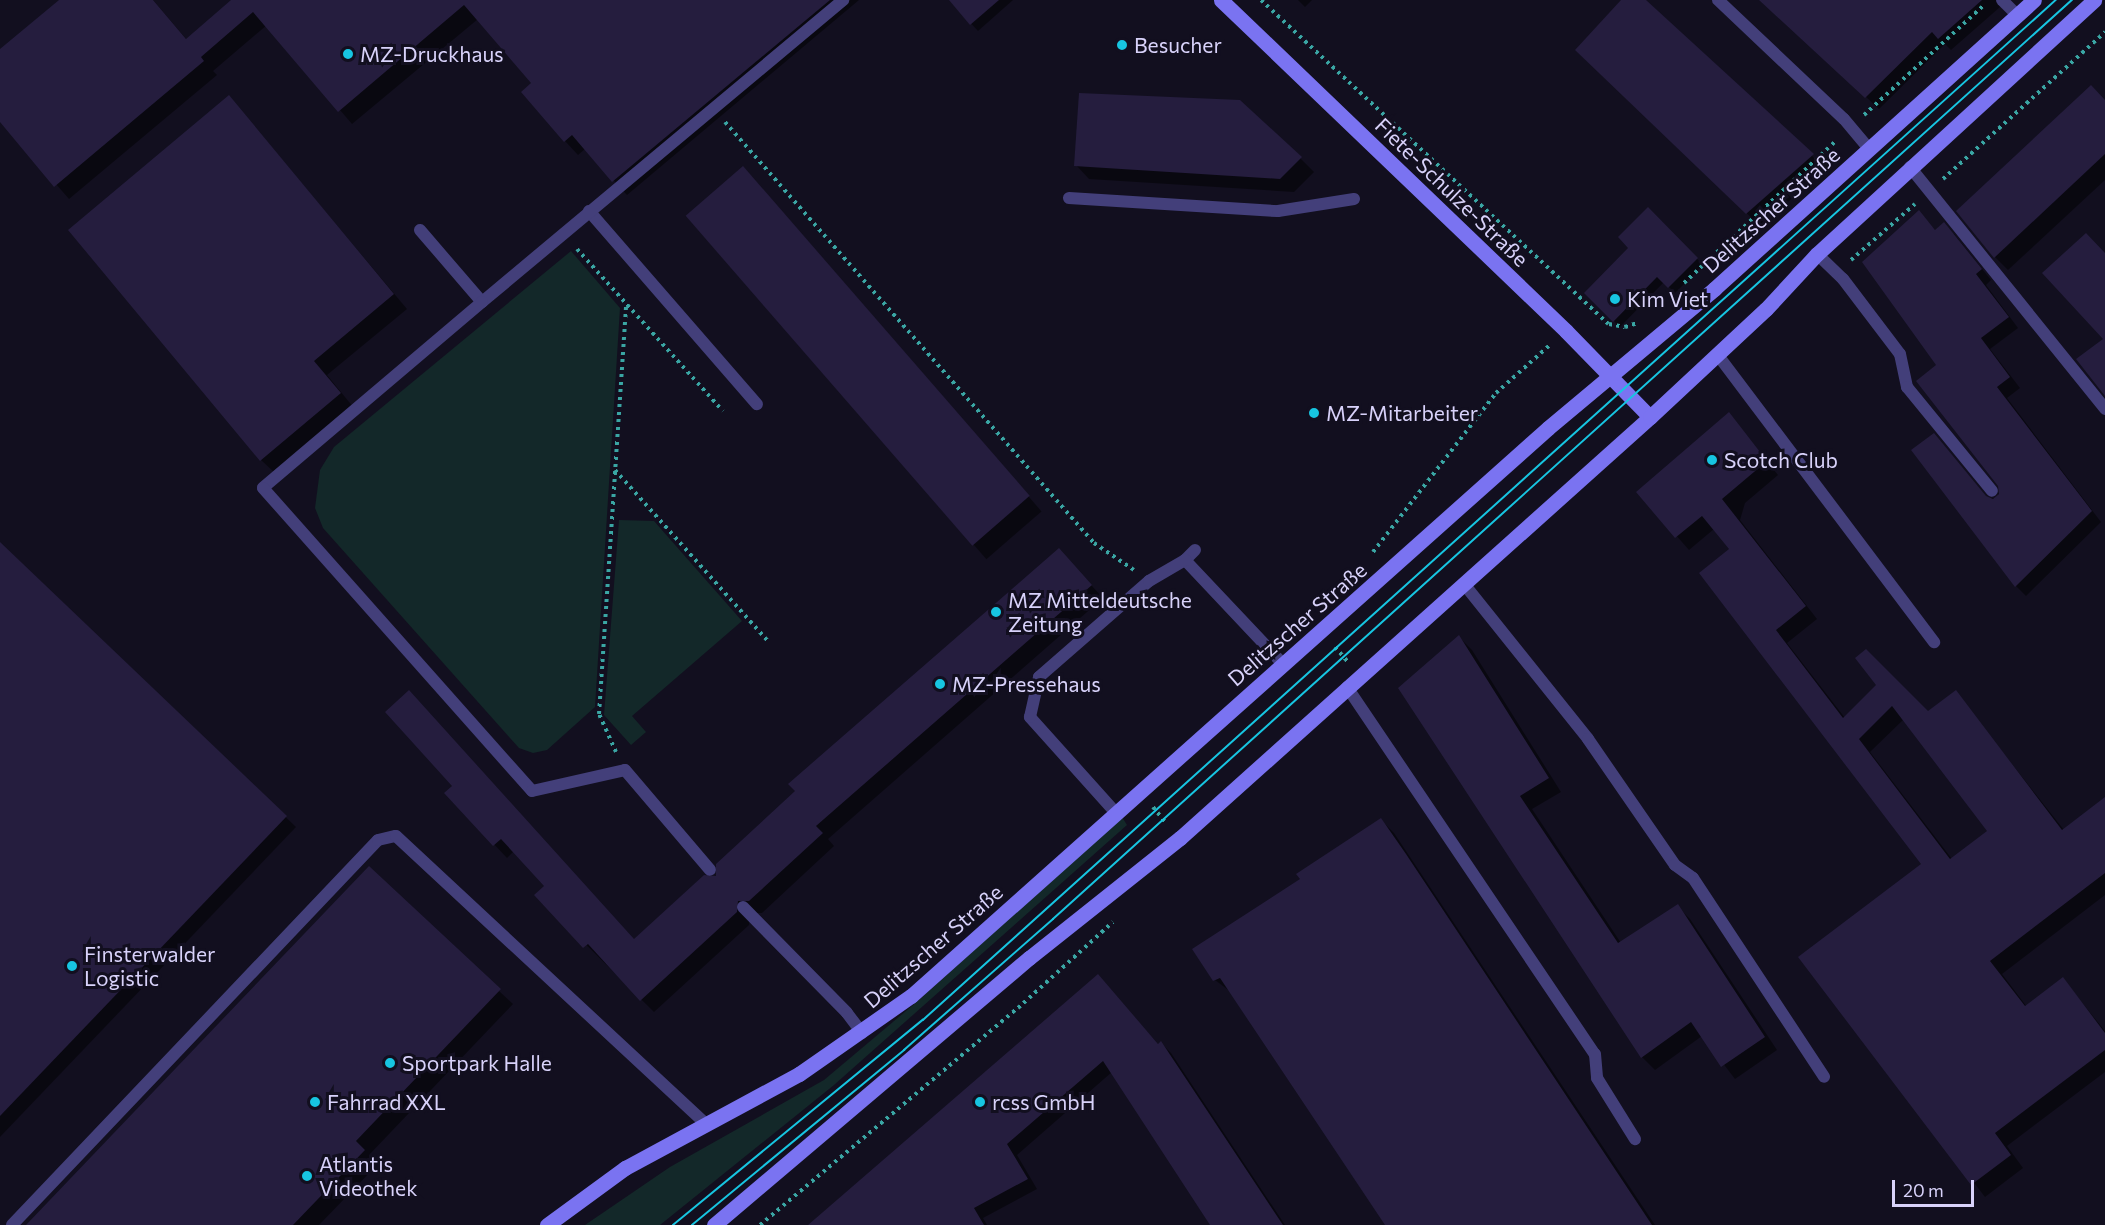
<!DOCTYPE html>
<meta charset="utf-8">
<style>
body{margin:0}
#map{position:relative;width:2105px;height:1225px;overflow:hidden;background:#120f1f;font-family:Commissioner,sans-serif}
div>[style]{position:absolute}
[style*='--x']{left:calc(var(--x)*1px);top:calc(var(--y)*1px);width:calc(var(--w)*1px);rotate:calc(var(--a)*1deg)}
.green>*{inset:0;background:#132829}
.shadow>*{inset:0;background:#0007;transform-origin:0 0}
.building>*{inset:0;background:#251d3e;transform-origin:0 0}
.path>*{height:4px;margin-top:-2px;transform-origin:0;background:repeating-linear-gradient(90deg,#3aa6a4 0 3px,transparent 0 7.5px)}
.lane>*{height:12px;margin:-6px;padding:0 6px;transform-origin:6px;border-radius:6px;background:#433f7a}
.secondary>*{height:15px;margin:-7.5px;padding:0 7.5px;transform-origin:7.5px;border-radius:7.5px;background:#7a73f1}
.tram>*{height:1.5px;margin:-0.75px;padding:0 0.75px;transform-origin:0.75px;border-radius:0.75px;background:#17c5e1}
.dots>*{width:16px;height:16px;translate:-50% -50%;box-sizing:border-box;border:3px solid #120f1f;border-radius:50%}
span{translate:-50% -50%;white-space:nowrap;text-align:center;line-height:1.15;-webkit-text-stroke:6px #120f1f;paint-order:stroke}
.poi-label{font-size:21px;color:#d8d2fa}
.left{translate:0 -50%;text-align:left}
.street-label{font-size:21px;color:#d8d2fa}
.scale{position:absolute;left:1892px;top:1180px;width:82px;height:27px;box-sizing:border-box;border:3px solid #d8d2fa;border-top:0;padding-left:8px;font-size:18px;line-height:21px;white-space:nowrap;color:#d8d2fa;-webkit-text-stroke:4px #120f1f;paint-order:stroke}
</style>
<div id="map">
<div class="green">
<i style="clip-path:polygon(571px 251px,620px 308px,595px 707px,547px 750px,533px 753px,519px 748px,323px 528px,315px 508px,320px 470px,334px 447px)"></i>
<i style="clip-path:polygon(619px 520px,654px 521px,742px 621px,632px 716px,646px 732px,631px 745px,604px 715px)"></i>
<i style="clip-path:polygon(1122px 817px,1127px 825px,834px 1085px,660px 1225px,585px 1225px,670px 1167px,824px 1080px,919px 1000px)"></i>
</div>
<div class="shadow">
<i style="clip-path:polygon(61px 0,153px 0,187px 40px,234px 0,859px 0,627px 195px,585px 149px,578px 155px,565px 141px,533px 83px,478px 19px,352px 124px,267px 25px,213px 71px,217px 75px,69px 199px,0 120px,0 51px)"></i>
<i style="clip-path:polygon(964px 0,1013px 0,978px 31px,956px 7px)"></i>
<i style="clip-path:polygon(1298px 0,1312px 0,1305px 7px)"></i>
<i style="clip-path:polygon(1623px 0,1644px 0,1826px 169px,1760px 226px,1591px 64px)"></i>
<i style="clip-path:polygon(1762px 0,2008px 0,1951px 50px,1945px 44px,1879px 109px)"></i>
<i style="clip-path:polygon(229px 97px,407px 309px,327px 375px,354px 408px,275px 473px,261px 460px)"></i>
<i style="clip-path:polygon(2105px 101px,2105px 180px,2008px 270px,1995px 257px)"></i>
<i style="clip-path:polygon(1300px 158px,1314px 172px,1294px 192px,1089px 179px,1076px 165px)"></i>
<i style="left:743px;top:168px;width:455px;height:73px;rotate:49deg"></i>
<i style="clip-path:polygon(1648px 209px,1703px 265px,1675px 293px,1664px 282px,1620px 327px,1586px 293px,1630px 248px)"></i>
<i style="clip-path:polygon(1919px 213px,1936px 231px,1954px 234px,1991px 280px,1986px 285px,2018px 328px,1990px 349px,2020px 388px,2007px 398px,2101px 522px,2026px 596px,2016px 586px,1987px 498px,1998px 499px,2000px 485px,1938px 366px)"></i>
<i style="clip-path:polygon(evenodd,1729px 414px,1778px 475px,1745px 503px,1740px 520px,1817px 619px,1787px 643px,1845px 718px,1878px 686px,1928px 713px,1955px 692px,2064px 830px,2105px 798px,2105px 895px,2002px 974px,2027px 1007px,2063px 979px,2105px 1031px,2105px 1072px,2007px 1146px,2023px 1168px,1985px 1197px,1801px 957px,1923px 864px,1701px 573px,1731px 550px,1714px 529px,1689px 550px,1638px 492px,1729px 414px,1904px 719px,1989px 831px,1952px 859px,1870px 752px,1904px 719px)"></i>
<i style="clip-path:polygon(0 544px,296px 827px,0 1137px)"></i>
<i style="clip-path:polygon(1059px 550px,1103px 598px,828px 839px,834px 846px,762px 913px,750px 913px,749px 925px,654px 1012px,536px 895px,547px 886px,514px 851px,507px 858px,446px 793px,635px 941px,717px 877px)"></i>
<i style="clip-path:polygon(1459px 637px,1472px 650px,1561px 792px,1532px 809px,1621px 943px,1677px 906px,1690px 919px,1777px 1050px,1735px 1079px,1702px 1036px,1655px 1070px,1642px 1057px,1400px 688px)"></i>
<i style="clip-path:polygon(1381px 820px,1394px 833px,1655px 1225px,1386px 1225px,1231px 992px,1215px 980px,1302px 880px)"></i>
<i style="clip-path:polygon(1097px 976px,1159px 1045px,1161px 1043px,1171px 1053px,1285px 1225px,1212px 1225px,1112px 1072px,1017px 1155px,1037px 1189px,983px 1218px,987px 1225px,810px 1225px)"></i>
<i style="clip-path:polygon(499px 991px,513px 1004px,369px 1155px,378px 1164px,319px 1225px,28px 1225px)"></i>
</div>
<div class="building">
<i style="clip-path:polygon(59px 0,153px 0,186px 39px,231px 0,830px 0,612px 182px,572px 135px,564px 142px,521px 92px,531px 83px,464px 5px,338px 112px,253px 12px,201px 57px,204px 61px,54px 187px,0 122px,0 49px)"></i>
<i style="clip-path:polygon(949px 0,999px 0,970px 25px)"></i>
<i style="clip-path:polygon(1621px 0,1646px 0,1814px 154px,1746px 214px,1575px 50px)"></i>
<i style="clip-path:polygon(1759px 0,1982px 0,1938px 39px,1932px 32px,1865px 98px)"></i>
<i style="clip-path:polygon(2091px 85px,2105px 100px,2105px 154px,1994px 258px,1956px 211px)"></i>
<i style="clip-path:polygon(1079px 93px,1240px 100px,1302px 157px,1280px 179px,1074px 166px)"></i>
<i style="clip-path:polygon(229px 95px,394px 294px,314px 361px,341px 393px,260px 461px,68px 230px)"></i>
<i style="left:743px;top:166px;width:437px;height:76px;rotate:49deg"></i>
<i style="clip-path:polygon(1648px 207px,1698px 258px,1668px 288px,1657px 277px,1613px 322px,1584px 293px,1628px 248px,1618px 237px)"></i>
<i style="clip-path:polygon(1919px 210px,1935px 230px,1944px 222px,1982px 269px,1976px 274px,2009px 317px,1981px 338px,2010px 377px,1997px 387px,2092px 511px,2015px 587px,1911px 450px,1934px 433px,1986px 496px,1993px 499px,1999px 494px,1998px 486px,1916px 381px,1936px 365px,1862px 262px)"></i>
<i style="clip-path:polygon(2086px 233px,2105px 253px,2105px 396px,2076px 359px,2103px 339px,2042px 273px)"></i>
<i style="clip-path:polygon(evenodd,1729px 412px,1767px 461px,1722px 499px,1806px 606px,1776px 630px,1843px 718px,1876px 685px,1855px 658px,1866px 649px,1928px 711px,1956px 690px,2062px 830px,2105px 797px,2105px 873px,1990px 961px,2025px 1006px,2063px 977px,2105px 1033px,2105px 1050px,1995px 1133px,2011px 1155px,1971px 1185px,1798px 957px,1921px 864px,1699px 573px,1729px 549px,1702px 516px,1675px 538px,1636px 492px,1729px 412px,1892px 706px,1987px 831px,1950px 859px,1859px 739px,1892px 706px)"></i>
<i style="clip-path:polygon(0 542px,287px 816px,0 1116px)"></i>
<i style="clip-path:polygon(1059px 548px,1092px 585px,816px 826px,823px 833px,749px 901px,738px 901px,737px 912px,640px 1001px,588px 944px,583px 948px,534px 895px,544px 886px,501px 839px,493px 846px,444px 793px,452px 786px,385px 712px,409px 690px,634px 939px,704px 875px,716px 876px,716px 864px,795px 791px,788px 784px)"></i>
<i style="clip-path:polygon(1459px 635px,1549px 778px,1520px 796px,1618px 943px,1678px 904px,1765px 1037px,1721px 1067px,1691px 1022px,1641px 1058px,1398px 688px)"></i>
<i style="clip-path:polygon(1381px 818px,1406px 854px,1652px 1225px,1385px 1225px,1220px 978px,1213px 981px,1192px 949px,1300px 879px,1296px 874px)"></i>
<i style="clip-path:polygon(369px 866px,501px 989px,356px 1141px,365px 1150px,293px 1225px,26px 1225px)"></i>
<i style="clip-path:polygon(1098px 974px,1158px 1044px,1161px 1041px,1283px 1225px,1210px 1225px,1103px 1061px,1007px 1144px,1028px 1179px,974px 1208px,984px 1225px,808px 1225px)"></i>
</div>
<div class="path">
<i style="--x:1261;--y:0;--w:475;--a:43"></i>
<i style="--x:1609;--y:324;--w:16;--a:11"></i>
<i style="--x:1625;--y:327;--w:13;--a:-18"></i>
<i style="--x:1864;--y:115;--w:163;--a:-42.5"></i>
<i style="--x:725;--y:122;--w:560;--a:48.77"></i>
<i style="--x:1094;--y:543;--w:48;--a:34"></i>
<i style="--x:1943;--y:179;--w:219;--a:-42.2"></i>
<i style="--x:577;--y:249;--w:218;--a:48"></i>
<i style="--x:1851;--y:260;--w:85;--a:-41.2"></i>
<i style="--x:1684;--y:283;--w:208;--a:-43.1"></i>
<i style="--x:615;--y:470;--w:229;--a:48.2"></i>
<i style="--x:1373;--y:552;--w:201;--a:-52.3"></i>
<i style="--x:1496;--y:393;--w:74;--a:-41.7"></i>
<i style="--x:1335;--y:647;--w:20;--a:49"></i>
<i style="--x:616;--y:752;--w:42;--a:-114.1"></i>
<i style="--x:599;--y:714;--w:411;--a:-86.2"></i>
<i style="--x:1153;--y:807;--w:22;--a:51"></i>
<i style="--x:760;--y:1225;--w:337;--a:-40.1"></i>
<i style="--x:1018;--y:1008;--w:128;--a:-42.2"></i>
</div>
<div class="lane">
<i style="--x:1718;--y:0;--w:173;--a:43.4"></i>
<i style="--x:1844;--y:119;--w:40;--a:50"></i>
<i style="--x:2002;--y:0;--w:21;--a:45"></i>
<i style="--x:1910;--y:167;--w:311;--a:51.1"></i>
<i style="--x:1069;--y:198;--w:209;--a:3.6"></i>
<i style="--x:1278;--y:211;--w:77;--a:-9"></i>
<i style="--x:589;--y:211;--w:256;--a:49"></i>
<i style="--x:420;--y:230;--w:95;--a:49.3"></i>
<i style="--x:482;--y:302;--w:471;--a:-39.9"></i>
<i style="--x:1817;--y:254;--w:36;--a:44"></i>
<i style="--x:1843;--y:279;--w:94;--a:52.8"></i>
<i style="--x:1900;--y:354;--w:34;--a:78"></i>
<i style="--x:1907;--y:387;--w:134;--a:50.7"></i>
<i style="--x:482;--y:302;--w:287;--a:139.7"></i>
<i style="--x:263;--y:488;--w:405;--a:48.4"></i>
<i style="--x:532;--y:791;--w:95;--a:-12.7"></i>
<i style="--x:625;--y:770;--w:131;--a:49.6"></i>
<i style="--x:1717;--y:354;--w:361;--a:53"></i>
<i style="--x:1195;--y:550;--w:14;--a:135"></i>
<i style="--x:1185;--y:560;--w:143;--a:46.7"></i>
<i style="--x:1464;--y:584;--w:198;--a:51.3"></i>
<i style="--x:1588;--y:739;--w:153;--a:55.4"></i>
<i style="--x:1675;--y:865;--w:22;--a:36"></i>
<i style="--x:1693;--y:878;--w:238;--a:56.6"></i>
<i style="--x:1347;--y:687;--w:443;--a:56"></i>
<i style="--x:1595;--y:1054;--w:24;--a:85"></i>
<i style="--x:1597;--y:1078;--w:72;--a:58.1"></i>
<i style="--x:1116;--y:813;--w:129;--a:-131.9"></i>
<i style="--x:1030;--y:717;--w:41;--a:-77.3"></i>
<i style="--x:1039;--y:677;--w:146;--a:-41.1"></i>
<i style="--x:1149;--y:581;--w:42;--a:-30.3"></i>
<i style="--x:743;--y:907;--w:148;--a:45.5"></i>
<i style="--x:847;--y:1013;--w:25;--a:53"></i>
<i style="--x:12;--y:1225;--w:531;--a:-46.45"></i>
<i style="--x:378;--y:840;--w:18;--a:-13"></i>
<i style="--x:396;--y:836;--w:420;--a:42.9"></i>
</div>
<div class="secondary">
<i style="--x:1221;--y:0;--w:478;--a:43.8"></i>
<i style="--x:1566;--y:331;--w:120;--a:45.7"></i>
<i style="--x:547;--y:1225;--w:97;--a:-36.2"></i>
<i style="--x:625;--y:1168;--w:198;--a:-28.4"></i>
<i style="--x:799;--y:1074;--w:136;--a:-34.9"></i>
<i style="--x:911;--y:996;--w:853;--a:-41.72"></i>
<i style="--x:1548;--y:428;--w:217;--a:-39.9"></i>
<i style="--x:1714;--y:289;--w:431;--a:-42.1"></i>
<i style="--x:714;--y:1225;--w:413;--a:-40.3"></i>
<i style="--x:1029;--y:958;--w:193;--a:-38.5"></i>
<i style="--x:1180;--y:838;--w:631;--a:-41.85"></i>
<i style="--x:1650;--y:417;--w:158;--a:-43"></i>
<i style="--x:1766;--y:309;--w:75;--a:-47.2"></i>
<i style="--x:1817;--y:254;--w:376;--a:-42.5"></i>
</div>
<div class="tram">
<i style="--x:673;--y:1225;--w:323;--a:-39.4"></i>
<i style="--x:923;--y:1020;--w:1524;--a:-42"></i>
<i style="--x:692;--y:1225;--w:275;--a:-39.5"></i>
<i style="--x:904;--y:1050;--w:198;--a:-41.3"></i>
<i style="--x:1053;--y:919;--w:1372;--a:-42.05"></i>
</div>
<div class="dots">
<i style="left:1122px;top:45px;background:#17c5e1"></i>
<i style="left:348px;top:54px;background:#17c5e1"></i>
<i style="left:1615px;top:299px;background:#17c5e1"></i>
<i style="left:1314px;top:413px;background:#17c5e1"></i>
<i style="left:1712px;top:460px;background:#17c5e1"></i>
<i style="left:996px;top:612px;background:#17c5e1"></i>
<i style="left:940px;top:684px;background:#17c5e1"></i>
<i style="left:72px;top:966px;background:#17c5e1"></i>
<i style="left:390px;top:1063px;background:#17c5e1"></i>
<i style="left:315px;top:1102px;background:#17c5e1"></i>
<i style="left:980px;top:1102px;background:#17c5e1"></i>
<i style="left:307px;top:1176px;background:#17c5e1"></i>
</div>
<div class="poi-label">
<span class="left" style="left:1134px;top:45px">Besucher</span>
<span class="left" style="left:360px;top:54px">MZ-Druckhaus</span>
<span class="left" style="left:1627px;top:299px">Kim Viet</span>
<span class="left" style="left:1326px;top:413px">MZ-Mitarbeiter</span>
<span class="left" style="left:1724px;top:460px">Scotch Club</span>
<span class="left" style="left:1008px;top:612px">MZ Mitteldeutsche<br>Zeitung</span>
<span class="left" style="left:952px;top:684px">MZ-Pressehaus</span>
<span class="left" style="left:84px;top:966px">Finsterwalder<br>Logistic</span>
<span class="left" style="left:402px;top:1063px">Sportpark Halle</span>
<span class="left" style="left:327px;top:1102px">Fahrrad XXL</span>
<span class="left" style="left:992px;top:1102px">rcss GmbH</span>
<span class="left" style="left:319px;top:1176px">Atlantis<br>Videothek</span>
</div>
<div class="street-label">
<span style="left:1452px;top:192px;rotate:44deg">Fiete-Schulze-Straße</span>
<span style="left:1771px;top:210px;rotate:-42deg">Delitzscher Straße</span>
<span style="left:1297px;top:624px;rotate:-41deg">Delitzscher Straße</span>
<span style="left:933px;top:946px;rotate:-41deg">Delitzscher Straße</span>
</div>
<div class="scale">20 m</div>
</div>
